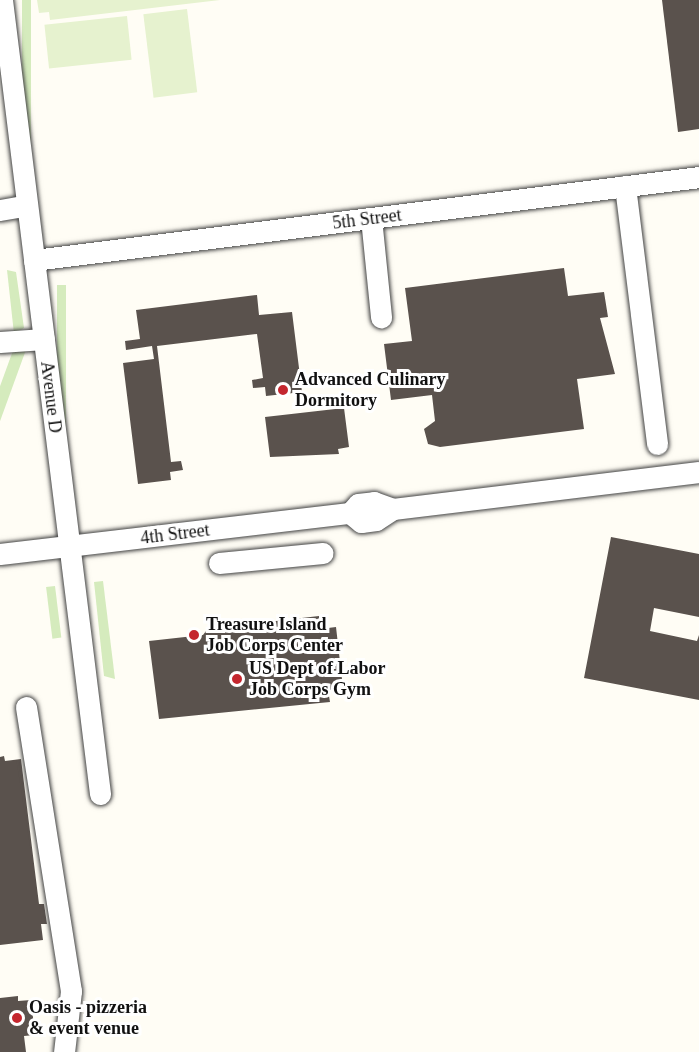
<!DOCTYPE html>
<style>
body{margin:0}
#map{position:relative;width:699px;height:1052px;overflow:hidden;background:#fffdf5;font-family:Georgia,serif}
div>[style]{position:absolute}
[style*='--x']{left:calc(var(--x)*1px);top:calc(var(--y)*1px);width:calc(var(--w)*1px);rotate:calc(var(--a)*1deg)}
.green>*{inset:0;background:#d5ebbd;transform-origin:0 0}
.pitch>*{inset:0;background:#e6f2cf;transform-origin:0 0}
.building>*{inset:0;background:#5a524d}
.roads{filter:drop-shadow(0 0 2px #444) drop-shadow(0 0 2px #444)}
.minor>*{height:21px;margin:-10.5px;padding:0 10.5px;transform-origin:10.5px;border-radius:10.5px;background:#fff}
.dots>*{width:16px;height:16px;translate:-50% -50%;box-sizing:border-box;border:3px solid #fff;border-radius:50%}
span{translate:-50% -50%;white-space:nowrap;text-align:center;line-height:1.15;-webkit-text-stroke:6px #fff;paint-order:stroke}
.street-label{font-size:18px;color:#111}
.poi-label{font-size:18px;color:#111;font-weight:700}
.left{translate:0 -50%;text-align:left}
</style>
<div id="map">
<div class="green">
<i style="left:22px;top:0;width:9px;height:222px"></i>
<i style="clip-path:polygon(7px 270px,16px 272px,24px 328px,14px 334px)"></i>
<i style="left:57px;top:285px;width:9px;height:185px"></i>
<i style="left:15px;top:345px;width:12px;height:165px;rotate:20deg"></i>
<i style="clip-path:polygon(103px 581px,115px 679px,104px 676px,94px 582px)"></i>
<i style="left:55px;top:586px;width:52px;height:9px;rotate:83deg"></i>
</div>
<div class="pitch">
<i style="clip-path:polygon(37px 0,220px 0,50px 20px,49px 12px,39px 13px)"></i>
<i style="left:187px;top:9px;width:84px;height:44px;rotate:83deg"></i>
<i style="left:127px;top:16px;width:44px;height:83px;rotate:84deg"></i>
</div>
<div class="building">
<i style="clip-path:polygon(662px 0,699px 0,699px 129px,678px 132px)"></i>
<i style="clip-path:polygon(564px 268px,568px 296px,604px 292px,608px 317px,600px 318px,615px 374px,577px 379px,584px 429px,440px 447px,428px 444px,424px 429px,435px 421px,432px 395px,391px 400px,384px 344px,412px 341px,405px 288px)"></i>
<i style="clip-path:polygon(257px 295px,259px 315px,292px 312px,302px 392px,266px 396px,265px 387px,253px 388px,252px 380px,263px 378px,257px 334px,157px 346px,171px 462px,181px 461px,183px 470px,170px 472px,171px 480px,138px 484px,123px 363px,154px 359px,152px 346px,126px 350px,125px 341px,140px 339px,136px 310px)"></i>
<i style="clip-path:polygon(344px 408px,349px 447px,338px 449px,339px 454px,270px 457px,265px 417px)"></i>
<i style="clip-path:polygon(611px 537px,699px 554px,699px 617px,654px 608px,650px 631px,697px 641px,699px 635px,699px 700px,584px 678px)"></i>
<i style="clip-path:polygon(319px 616px,320px 629px,336px 627px,343px 688px,328px 690px,330px 702px,159px 719px,149px 641px,203px 635px,212px 623px,224px 627px)"></i>
<i style="clip-path:polygon(4px 756px,5px 761px,21px 759px,39px 904px,44px 904px,47px 924px,41px 924px,43px 940px,0 945px,0 757px)"></i>
<i style="clip-path:polygon(18px 996px,18px 1001px,31px 1000px,35px 1035px,24px 1036px,26px 1052px,0 1052px,0 998px)"></i>
</div>
<div class="roads">
<div class="minor">
<i style="--x:2;--y:0;--w:800;--a:82.96"></i>
<i style="--x:625;--y:186;--w:260;--a:82.9"></i>
<i style="--x:0;--y:210;--w:27;--a:-10"></i>
<i style="--x:371;--y:218;--w:100;--a:84.2"></i>
<i style="--x:34;--y:260;--w:670;--a:-7.11"></i>
<i style="--x:0;--y:342;--w:44;--a:-3.9"></i>
<i style="--x:374;--y:502;--w:20;--a:20"></i>
<i style="--x:393;--y:509;--w:20;--a:147"></i>
<i style="--x:376;--y:520;--w:15;--a:172"></i>
<i style="--x:361;--y:522;--w:14;--a:-141"></i>
<i style="--x:350;--y:513;--w:12;--a:-48"></i>
<i style="--x:358;--y:504;--w:16;--a:-7"></i>
<i style="--x:393;--y:509;--w:308;--a:-6.9"></i>
<i style="--x:0;--y:554;--w:352;--a:-6.7"></i>
<i style="--x:219;--y:563;--w:104;--a:-5.5"></i>
<i style="--x:26;--y:707;--w:288;--a:81"></i>
<i style="--x:71;--y:991;--w:61;--a:96.5"></i>
</div>
</div>
<div class="dots">
<i style="left:283px;top:390px;background:#c4262e"></i>
<i style="left:194px;top:635px;background:#c4262e"></i>
<i style="left:237px;top:679px;background:#c4262e"></i>
<i style="left:17px;top:1018px;background:#c4262e"></i>
</div>
<div class="street-label">
<span style="left:367px;top:219px;rotate:-7deg">5th Street</span>
<span style="left:51px;top:397px;rotate:83deg">Avenue D</span>
<span style="left:175px;top:534px;rotate:-7deg">4th Street</span>
</div>
<div class="poi-label">
<span class="left" style="left:295px;top:390px">Advanced Culinary<br>Dormitory</span>
<span class="left" style="left:206px;top:635px">Treasure Island<br>Job Corps Center</span>
<span class="left" style="left:249px;top:679px">US Dept of Labor<br>Job Corps Gym</span>
<span class="left" style="left:29px;top:1018px">Oasis - pizzeria<br>&amp; event venue</span>
</div>
</div>
